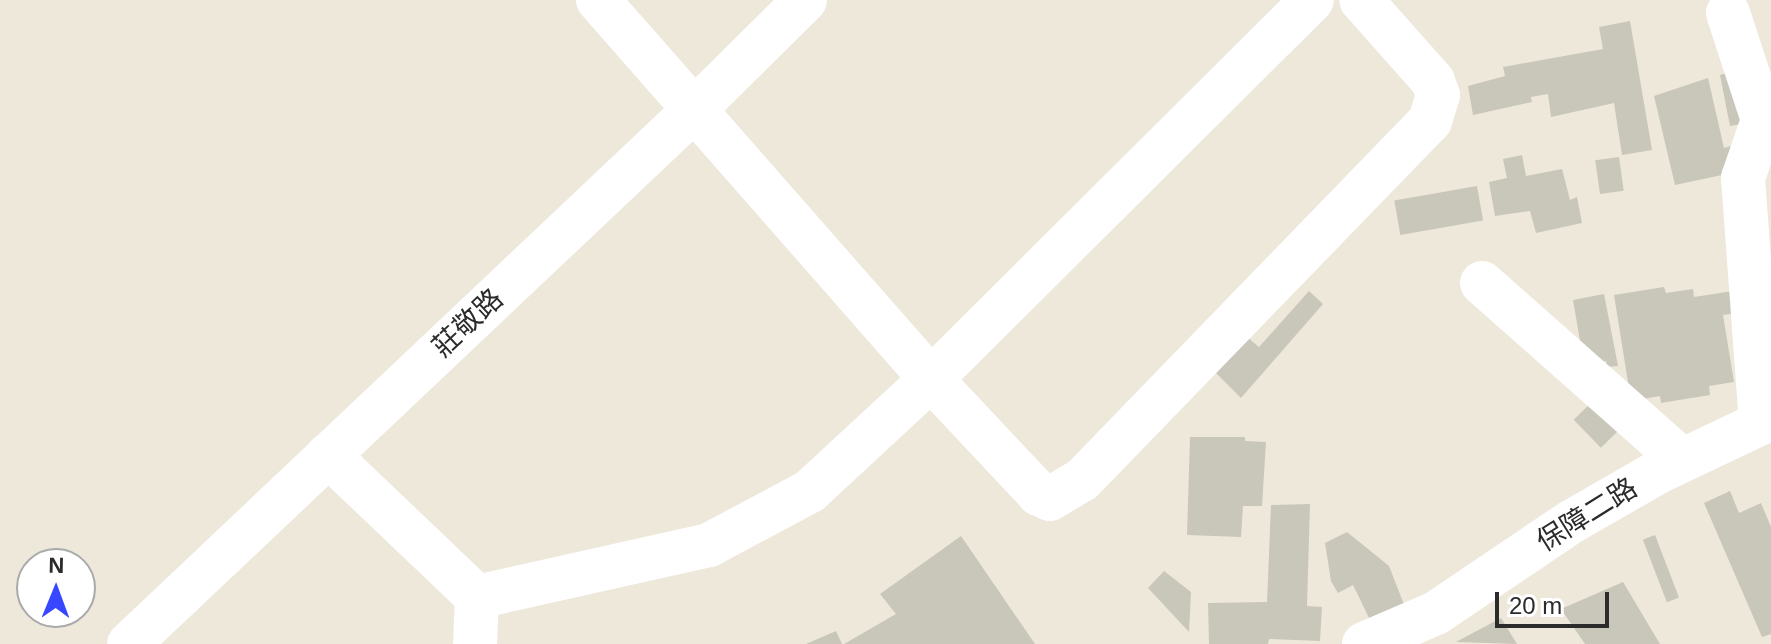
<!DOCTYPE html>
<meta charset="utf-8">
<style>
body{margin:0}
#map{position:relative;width:1771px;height:644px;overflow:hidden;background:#eee8db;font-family:Arial,"Noto Sans TC",sans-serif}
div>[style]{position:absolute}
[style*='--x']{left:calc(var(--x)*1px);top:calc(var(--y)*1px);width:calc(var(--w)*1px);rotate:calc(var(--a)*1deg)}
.building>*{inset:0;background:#c9c6ba;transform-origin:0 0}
.minor>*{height:44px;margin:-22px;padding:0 22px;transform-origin:22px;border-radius:22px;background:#fff}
span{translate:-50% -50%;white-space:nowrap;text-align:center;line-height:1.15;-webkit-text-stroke:7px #fff;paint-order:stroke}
.street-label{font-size:28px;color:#2b2b2b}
.north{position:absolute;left:16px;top:548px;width:80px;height:80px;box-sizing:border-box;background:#fff;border:2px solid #aaa;border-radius:50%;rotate:1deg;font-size:22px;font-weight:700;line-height:32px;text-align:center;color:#2b2b2b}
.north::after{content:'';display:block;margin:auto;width:28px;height:36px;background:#3746ff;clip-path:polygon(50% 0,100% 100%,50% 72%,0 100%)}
.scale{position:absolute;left:1495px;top:592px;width:114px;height:36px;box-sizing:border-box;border:4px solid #2b2b2b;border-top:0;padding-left:10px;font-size:24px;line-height:28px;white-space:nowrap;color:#2b2b2b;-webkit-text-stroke:6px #fff;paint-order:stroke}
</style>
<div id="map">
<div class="building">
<i style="clip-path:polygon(1630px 21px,1652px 150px,1622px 155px,1614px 103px,1551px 117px,1548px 94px,1531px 97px,1532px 102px,1473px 115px,1468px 86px,1505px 76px,1503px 67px,1603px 49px,1599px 27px)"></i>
<i style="clip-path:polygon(1754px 66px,1759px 121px,1730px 126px,1720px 75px)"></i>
<i style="clip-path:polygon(1708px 78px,1724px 148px,1731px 146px,1736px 172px,1675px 185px,1654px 96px)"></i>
<i style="clip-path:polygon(1522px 155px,1526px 176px,1562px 169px,1570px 200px,1577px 197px,1582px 223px,1536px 233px,1530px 211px,1495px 216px,1489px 182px,1507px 178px,1503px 159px)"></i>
<i style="left:1619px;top:157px;width:34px;height:24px;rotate:82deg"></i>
<i style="left:1477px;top:186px;width:35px;height:84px;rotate:80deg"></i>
<i style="clip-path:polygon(1664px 287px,1666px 293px,1693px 289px,1694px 297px,1733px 291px,1737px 313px,1723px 315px,1734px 382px,1709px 386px,1710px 395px,1661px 403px,1660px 396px,1631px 401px,1614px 295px)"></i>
<i style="clip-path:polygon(1309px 291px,1323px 304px,1241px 398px,1214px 371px,1246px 336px,1259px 347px)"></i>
<i style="clip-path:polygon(1604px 294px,1618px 366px,1607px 367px,1606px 361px,1584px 364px,1573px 300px)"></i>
<i style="left:1591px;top:403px;width:39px;height:24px;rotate:46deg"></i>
<i style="clip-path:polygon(1190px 437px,1245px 437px,1245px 441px,1266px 442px,1262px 506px,1243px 506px,1241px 537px,1187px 535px)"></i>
<i style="clip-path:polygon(1730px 491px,1739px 513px,1761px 503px,1771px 527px,1771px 634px,1762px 637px,1704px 503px)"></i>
<i style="clip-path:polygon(1310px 504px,1307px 606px,1322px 607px,1320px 641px,1269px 639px,1268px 644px,1209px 644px,1208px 603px,1267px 602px,1271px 505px)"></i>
<i style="clip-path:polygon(1347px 532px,1389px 566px,1405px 607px,1372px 624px,1353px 585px,1338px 593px,1331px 581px,1325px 543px)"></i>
<i style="left:1655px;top:535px;width:67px;height:13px;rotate:69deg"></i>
<i style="clip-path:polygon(961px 536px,1035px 644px,844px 644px,896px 614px,880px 594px)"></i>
<i style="clip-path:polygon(1164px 571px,1191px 592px,1189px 632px,1148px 588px)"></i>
<i style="clip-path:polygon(1623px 582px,1660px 644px,1585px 644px,1561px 609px)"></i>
<i style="clip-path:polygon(1501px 618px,1517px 644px,1456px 642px)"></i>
<i style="clip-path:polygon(836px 631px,842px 644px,806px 644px)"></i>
</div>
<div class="minor">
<i style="--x:598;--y:0;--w:505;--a:48.7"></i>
<i style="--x:931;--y:379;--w:158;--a:46.8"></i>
<i style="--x:1039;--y:494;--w:12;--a:24"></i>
<i style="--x:1050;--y:499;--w:37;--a:-31"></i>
<i style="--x:1082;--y:480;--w:500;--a:-45.9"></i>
<i style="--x:1430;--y:121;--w:27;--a:-73"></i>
<i style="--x:1438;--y:95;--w:15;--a:-110"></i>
<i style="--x:1433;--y:81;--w:108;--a:-131.6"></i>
<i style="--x:1728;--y:13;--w:113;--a:71.9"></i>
<i style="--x:1763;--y:120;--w:61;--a:109"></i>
<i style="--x:1743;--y:178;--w:246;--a:85.8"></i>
<i style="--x:1482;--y:283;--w:267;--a:41.5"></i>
<i style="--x:328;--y:455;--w:206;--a:43.6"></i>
<i style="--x:477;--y:597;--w:47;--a:92.4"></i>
<i style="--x:477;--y:597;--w:238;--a:-12.6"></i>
<i style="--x:709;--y:545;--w:115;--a:-28.1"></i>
<i style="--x:810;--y:491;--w:165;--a:-42.8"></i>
<i style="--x:931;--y:379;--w:537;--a:-44.85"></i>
<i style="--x:129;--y:644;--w:777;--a:-43.38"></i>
<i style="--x:694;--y:110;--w:156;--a:-44.7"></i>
<i style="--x:1364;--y:644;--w:78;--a:-23.3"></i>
<i style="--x:1436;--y:613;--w:163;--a:-34"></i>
<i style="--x:1571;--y:522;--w:100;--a:-29.9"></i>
<i style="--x:1658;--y:472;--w:114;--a:-25.4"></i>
<i style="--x:1761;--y:423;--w:13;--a:-42"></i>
</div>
<div class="street-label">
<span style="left:468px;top:323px;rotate:-43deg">莊敬路</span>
<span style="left:1587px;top:515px;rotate:-32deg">保障二路</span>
</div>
<div class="north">N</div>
<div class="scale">20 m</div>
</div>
